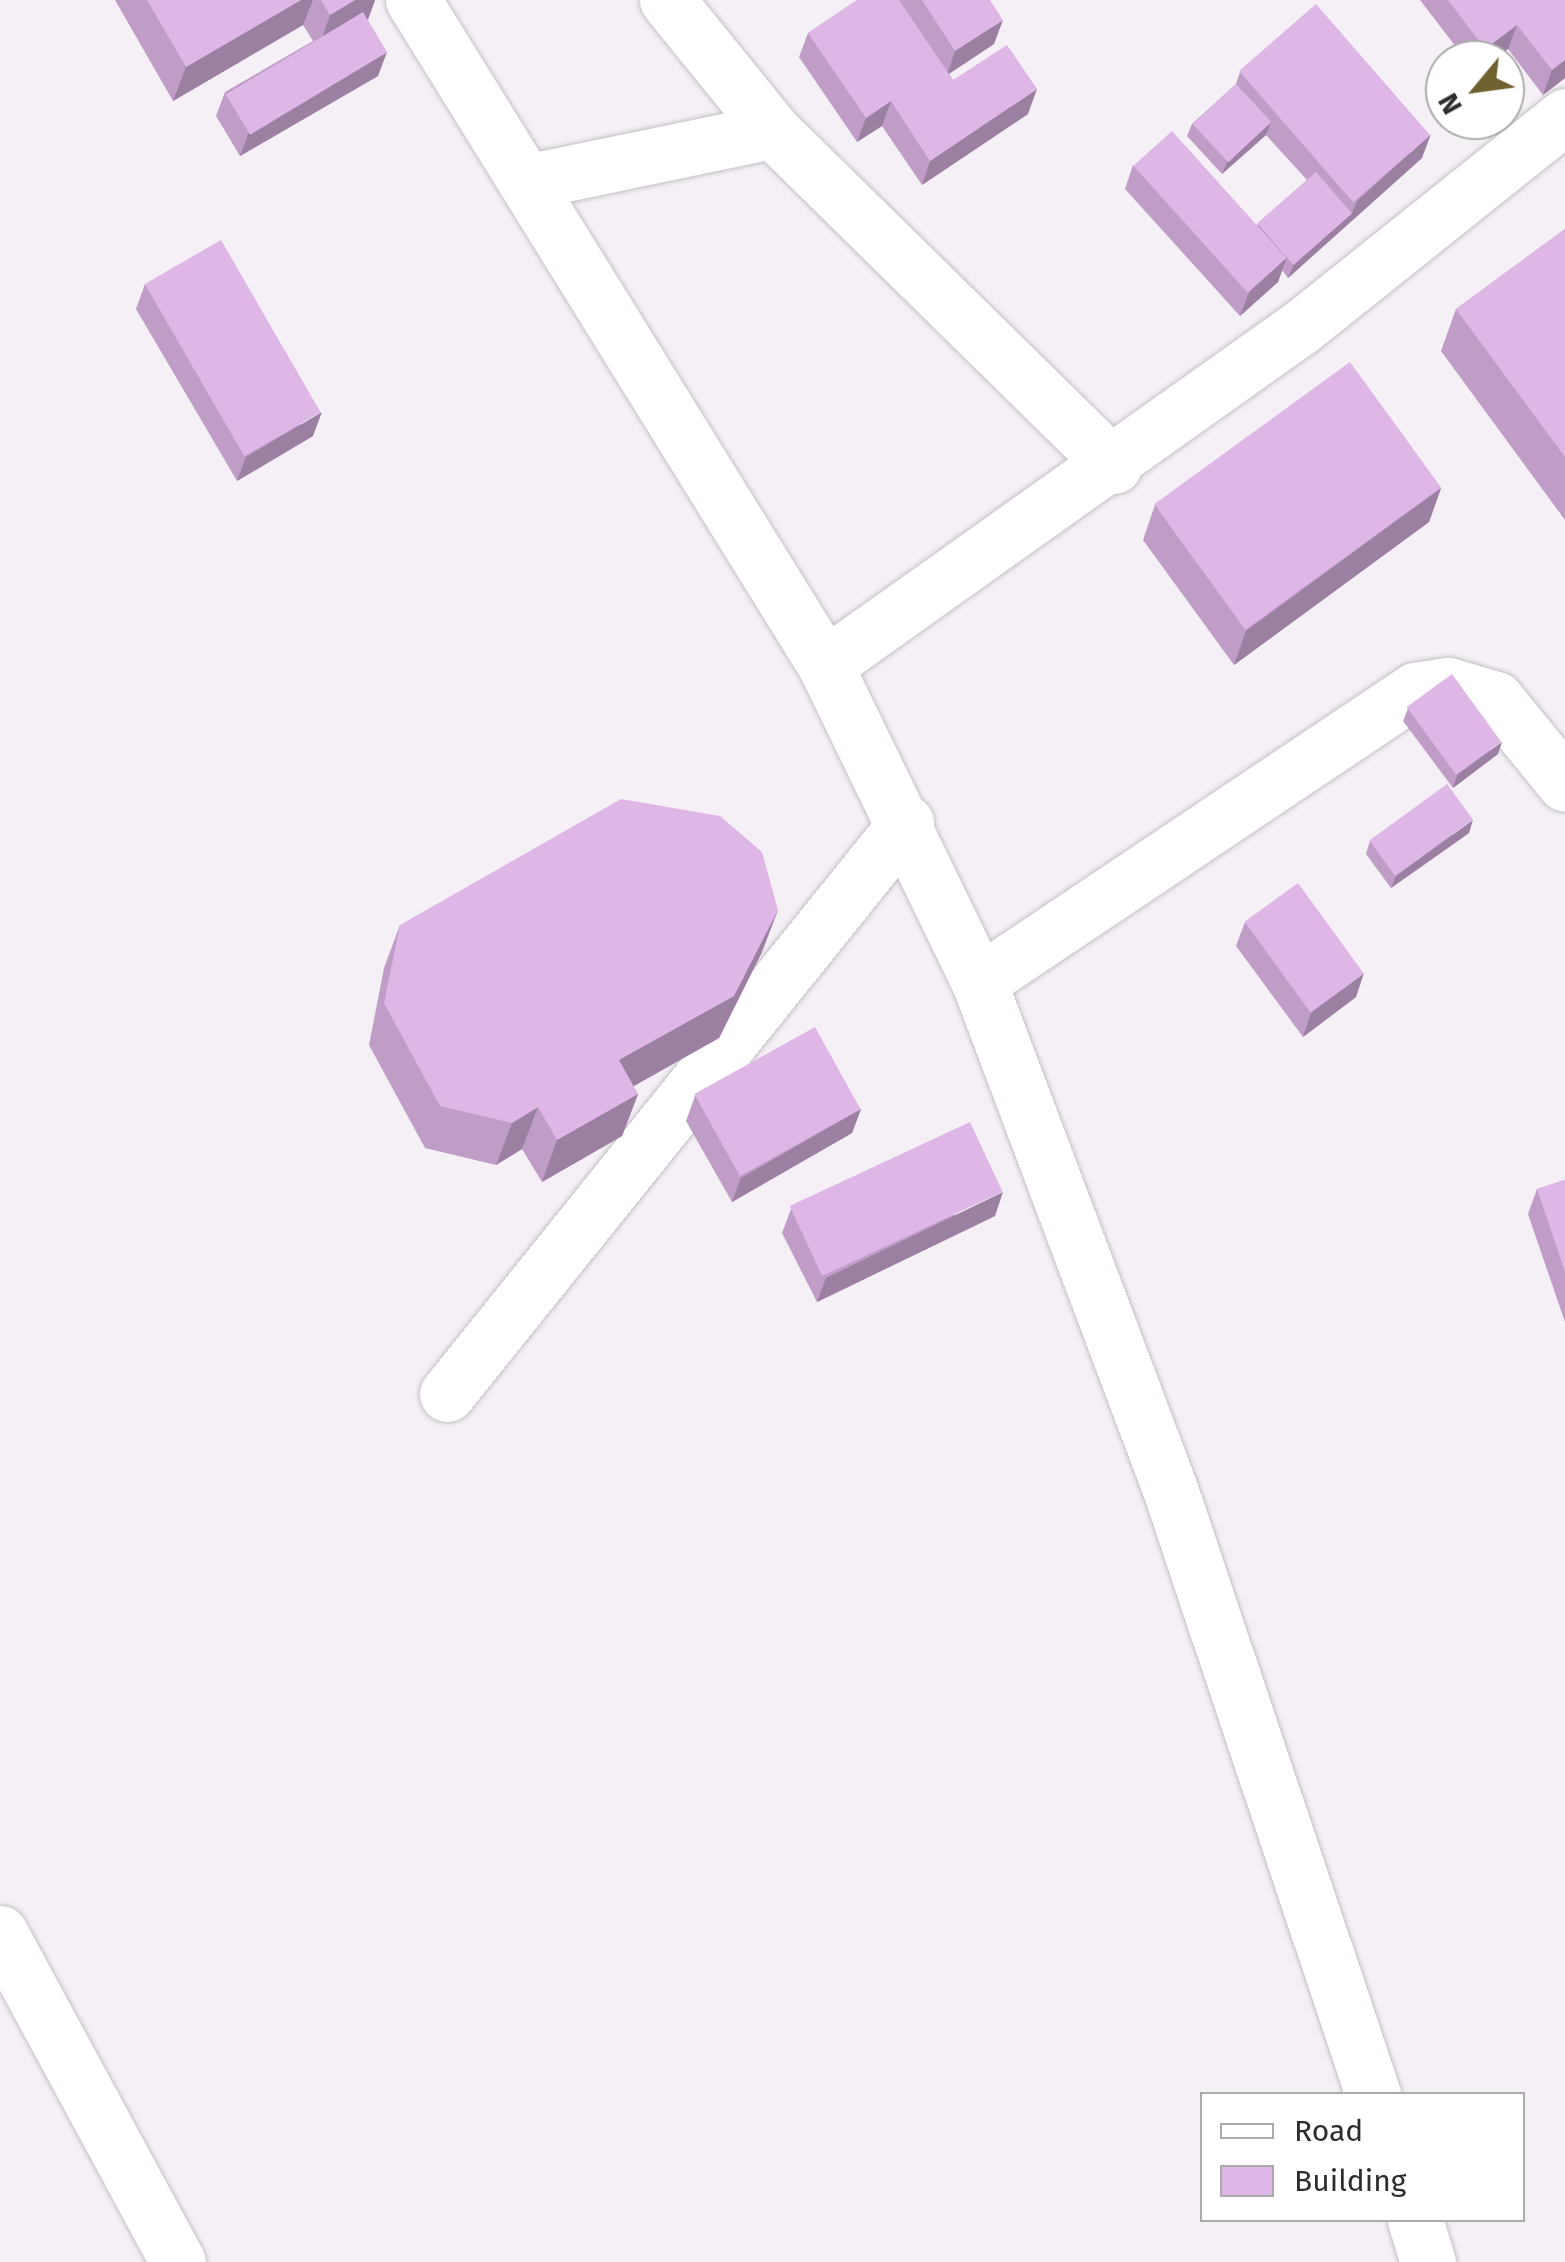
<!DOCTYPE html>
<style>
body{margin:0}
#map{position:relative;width:1565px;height:2262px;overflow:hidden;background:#f5eff6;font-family:"Fira Sans",sans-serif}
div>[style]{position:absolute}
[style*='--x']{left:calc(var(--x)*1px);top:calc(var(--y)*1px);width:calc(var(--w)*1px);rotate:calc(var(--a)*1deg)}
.roads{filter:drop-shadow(0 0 2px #c5c0c6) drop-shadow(0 0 2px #c5c0c6)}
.minor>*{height:55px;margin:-27.5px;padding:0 27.5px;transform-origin:27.5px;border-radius:27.5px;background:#fff}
.tertiary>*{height:55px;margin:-27.5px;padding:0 27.5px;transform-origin:27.5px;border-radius:27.5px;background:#fff}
.wall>*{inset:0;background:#bf9dc7}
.shaded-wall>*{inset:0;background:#9b80a2}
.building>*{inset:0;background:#deb7e7;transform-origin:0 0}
span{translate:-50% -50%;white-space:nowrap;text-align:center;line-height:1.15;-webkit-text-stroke:9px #fff;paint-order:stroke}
.legend{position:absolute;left:1200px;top:2092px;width:325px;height:130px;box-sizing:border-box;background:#fff;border:2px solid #ababab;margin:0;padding:12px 18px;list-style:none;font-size:30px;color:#2e2c2e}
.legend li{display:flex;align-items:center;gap:20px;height:50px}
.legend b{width:50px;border:2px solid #ababab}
.north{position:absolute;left:1425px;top:40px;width:100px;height:100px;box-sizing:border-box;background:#fff;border:2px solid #ababab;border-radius:50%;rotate:241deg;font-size:28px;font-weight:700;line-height:40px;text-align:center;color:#2e2c2e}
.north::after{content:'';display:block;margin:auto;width:35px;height:45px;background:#70612e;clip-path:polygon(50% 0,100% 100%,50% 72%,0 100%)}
</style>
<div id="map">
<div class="roads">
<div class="minor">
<i style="--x:667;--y:0;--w:169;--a:51"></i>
<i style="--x:773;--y:131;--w:478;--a:44.5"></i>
<i style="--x:526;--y:182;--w:252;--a:-11.7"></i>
<i style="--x:825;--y:665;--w:584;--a:-35.38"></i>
<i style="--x:1301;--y:327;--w:338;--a:-38.6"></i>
<i style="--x:979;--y:982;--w:525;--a:-33.81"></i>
<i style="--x:1415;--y:690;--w:33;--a:-9"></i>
<i style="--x:1448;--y:685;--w:50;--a:16.3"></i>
<i style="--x:1496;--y:699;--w:109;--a:50.9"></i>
<i style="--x:447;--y:1394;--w:733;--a:-51.21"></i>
<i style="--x:0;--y:1933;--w:374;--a:61.6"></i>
</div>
<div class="tertiary">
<i style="--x:413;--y:0;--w:782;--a:58.22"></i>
<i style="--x:825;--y:665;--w:352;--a:64.1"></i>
<i style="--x:979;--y:982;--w:542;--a:69.36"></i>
<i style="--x:1170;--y:1489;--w:638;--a:71.45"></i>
<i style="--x:1415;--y:2220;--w:44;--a:72.8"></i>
</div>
</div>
<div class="wall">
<i style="clip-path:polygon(115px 0,375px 0,368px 20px,378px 76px,240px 156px,216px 116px,225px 92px,313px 41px,303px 25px,173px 101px)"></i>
<i style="clip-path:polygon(857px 0,990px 0,994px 44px,949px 74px,953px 80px,1028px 114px,922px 185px,882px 126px,857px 142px,799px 57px,808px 33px)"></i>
<i style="clip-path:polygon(1420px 0,1565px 0,1565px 78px,1543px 95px,1508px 49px,1494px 60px,1466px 60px)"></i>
<i style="clip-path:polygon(1240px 72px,1422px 158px,1288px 278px,1282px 270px,1278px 282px,1240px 316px,1125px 189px,1133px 165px,1257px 225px,1307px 180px,1266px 135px,1222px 174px,1187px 136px,1192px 124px,1236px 84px)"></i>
<i style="clip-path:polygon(1565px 229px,1565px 520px,1441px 351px,1456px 309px)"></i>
<i style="clip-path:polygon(145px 284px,313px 436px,237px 481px,136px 309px)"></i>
<i style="clip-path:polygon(1441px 488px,1429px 522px,1234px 665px,1143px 540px,1155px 505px)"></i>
<i style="clip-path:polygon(1408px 708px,1498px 754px,1453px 788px,1403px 721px)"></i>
<i style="clip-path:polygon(1469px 833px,1391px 888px,1366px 854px,1370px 841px)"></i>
<i style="clip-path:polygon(1245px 922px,1356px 997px,1303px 1037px,1236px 946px)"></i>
<i style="clip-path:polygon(400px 925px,762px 952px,719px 1038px,633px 1086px,638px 1094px,622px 1136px,542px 1182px,522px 1149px,496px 1165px,425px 1148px,369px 1045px,384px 968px)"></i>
<i style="clip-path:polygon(695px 1096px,861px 1109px,852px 1133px,732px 1202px,686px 1121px)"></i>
<i style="clip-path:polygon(1565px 1180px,1565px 1322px,1528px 1214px,1537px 1189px)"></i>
<i style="clip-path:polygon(791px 1209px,995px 1216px,817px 1302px,782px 1233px)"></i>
</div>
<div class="shaded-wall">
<i style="clip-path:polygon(301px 0,313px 0,303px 25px,173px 101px,186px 67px)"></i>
<i style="clip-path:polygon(355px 0,375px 0,368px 19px,318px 49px,330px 15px)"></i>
<i style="clip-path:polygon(1003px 20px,994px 44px,947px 75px,955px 51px)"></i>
<i style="clip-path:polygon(1517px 25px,1508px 49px,1494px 60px,1481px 60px,1485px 49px)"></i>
<i style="clip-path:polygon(387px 52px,378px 76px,240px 156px,249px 132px)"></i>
<i style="clip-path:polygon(1565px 60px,1565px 78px,1543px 95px,1552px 70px)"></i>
<i style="clip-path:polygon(1037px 89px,1028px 114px,922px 185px,930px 161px)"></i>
<i style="clip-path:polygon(891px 101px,882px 126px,857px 142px,866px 118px)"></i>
<i style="clip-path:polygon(1271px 122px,1266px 135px,1222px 174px,1227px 162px)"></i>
<i style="clip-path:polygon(1431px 134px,1422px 158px,1288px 278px,1293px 266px,1352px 213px,1357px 201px)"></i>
<i style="clip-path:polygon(1287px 257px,1278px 282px,1240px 316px,1249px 292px)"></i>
<i style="clip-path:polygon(322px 412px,313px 436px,237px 481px,246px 457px)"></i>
<i style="clip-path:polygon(1441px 488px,1429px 522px,1234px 665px,1246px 631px)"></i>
<i style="clip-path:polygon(1502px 742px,1498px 754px,1453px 788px,1457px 775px)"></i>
<i style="clip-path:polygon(1473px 820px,1469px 833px,1391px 888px,1396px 876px)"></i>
<i style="clip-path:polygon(778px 910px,762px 952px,719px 1038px,604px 1103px,619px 1060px)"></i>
<i style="clip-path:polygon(1364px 973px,1356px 997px,1303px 1037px,1311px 1013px)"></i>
<i style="clip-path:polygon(638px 1094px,622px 1136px,542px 1182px,557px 1140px)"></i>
<i style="clip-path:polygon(538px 1107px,522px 1149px,496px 1165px,512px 1123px)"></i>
<i style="clip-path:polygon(861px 1109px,852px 1133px,732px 1202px,741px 1178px)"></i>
<i style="clip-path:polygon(1003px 1192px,995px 1216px,817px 1302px,826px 1278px)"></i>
</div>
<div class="building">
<i style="clip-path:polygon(147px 0,301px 0,186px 67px)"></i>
<i style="clip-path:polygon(321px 0,355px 0,330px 15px)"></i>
<i style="clip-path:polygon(857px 0,899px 0,953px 80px,1007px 45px,1037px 89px,930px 161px,891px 101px,866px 118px,808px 33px)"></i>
<i style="clip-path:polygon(922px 0,990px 0,1003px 20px,955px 51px)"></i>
<i style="clip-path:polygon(1448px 0,1565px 0,1565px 60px,1552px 70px,1517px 25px,1485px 49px)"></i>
<i style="left:1316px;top:4px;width:174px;height:102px;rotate:49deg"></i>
<i style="left:363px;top:12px;width:47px;height:160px;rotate:59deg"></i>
<i style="left:1236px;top:84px;width:52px;height:59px;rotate:47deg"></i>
<i style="left:1172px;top:131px;width:171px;height:52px;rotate:48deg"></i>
<i style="left:1316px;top:172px;width:55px;height:78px;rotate:49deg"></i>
<i style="clip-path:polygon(1565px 229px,1565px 457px,1456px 309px)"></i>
<i style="left:221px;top:240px;width:199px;height:88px;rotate:60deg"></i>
<i style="left:1350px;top:362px;width:155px;height:242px;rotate:54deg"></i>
<i style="left:1452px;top:674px;width:84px;height:56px;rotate:54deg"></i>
<i style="left:1447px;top:784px;width:44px;height:96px;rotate:54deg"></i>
<i style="clip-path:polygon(621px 799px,720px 816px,762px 852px,778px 910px,734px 996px,619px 1060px,638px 1094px,557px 1140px,538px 1107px,512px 1123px,440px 1106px,384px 1003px,400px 925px)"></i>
<i style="left:1298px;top:883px;width:112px;height:66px;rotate:54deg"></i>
<i style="left:815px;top:1027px;width:94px;height:138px;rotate:61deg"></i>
<i style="left:970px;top:1122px;width:77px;height:199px;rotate:65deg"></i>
<i style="clip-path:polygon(1565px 1180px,1565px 1272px,1537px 1189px)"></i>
</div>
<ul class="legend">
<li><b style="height:12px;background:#fff"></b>Road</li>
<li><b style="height:28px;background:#deb7e7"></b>Building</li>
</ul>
<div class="north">N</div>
</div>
